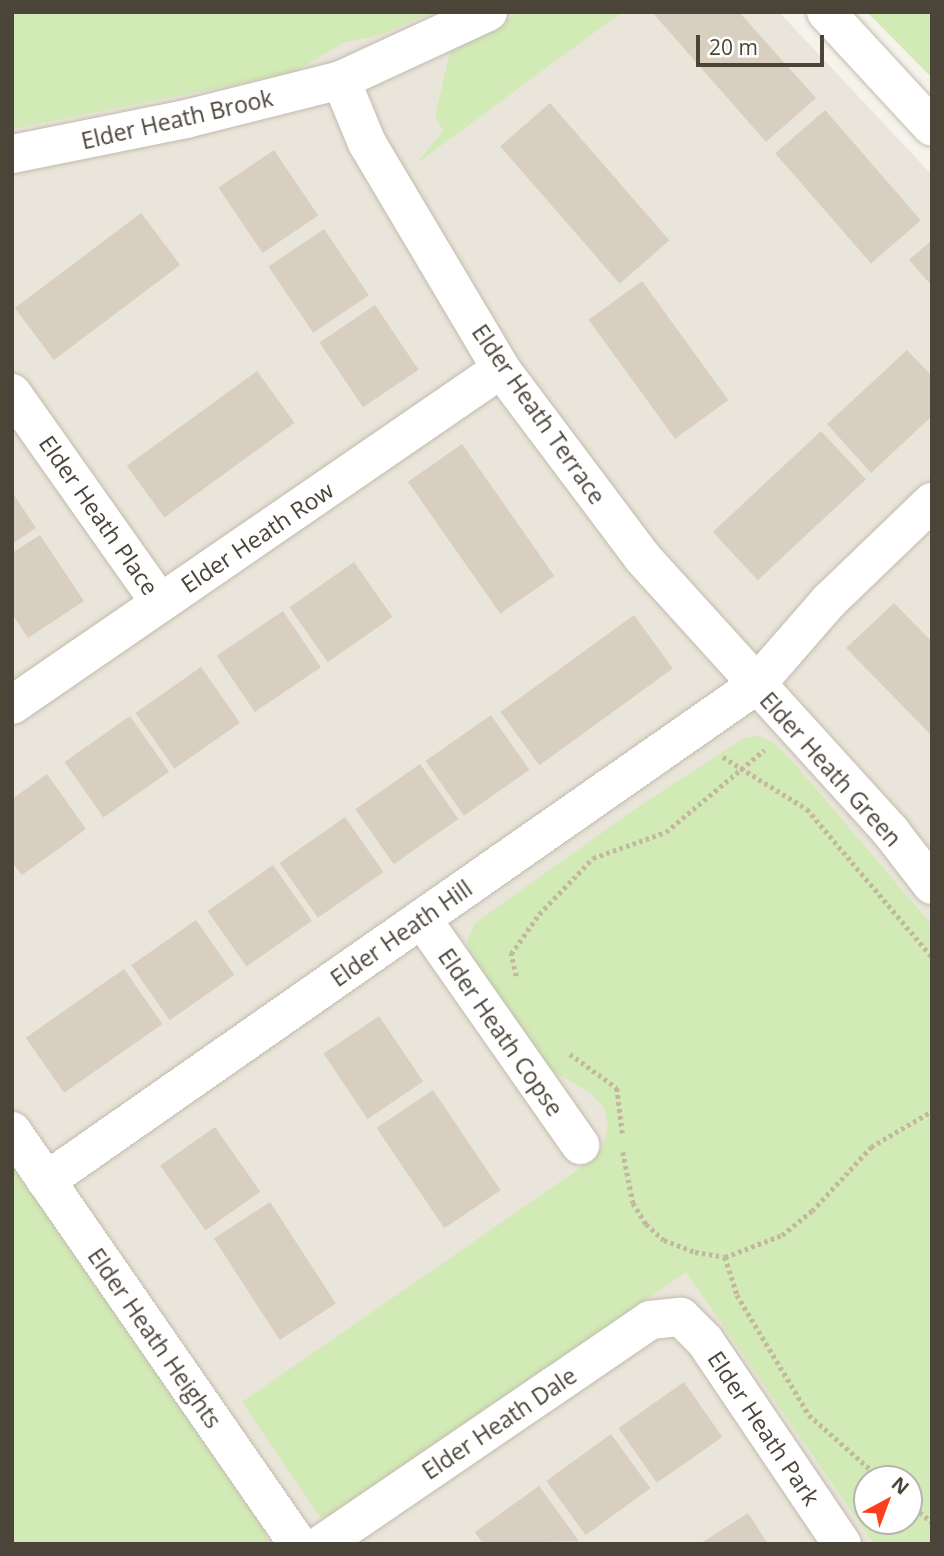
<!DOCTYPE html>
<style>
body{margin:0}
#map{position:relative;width:944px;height:1556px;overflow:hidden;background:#f6f3ec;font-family:"Open Sans",sans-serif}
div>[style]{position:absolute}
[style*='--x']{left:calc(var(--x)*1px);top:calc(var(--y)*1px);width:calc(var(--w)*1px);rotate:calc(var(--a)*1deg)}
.residential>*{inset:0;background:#eae5da}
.green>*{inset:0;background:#d2eab5}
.building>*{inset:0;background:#d8cfc1;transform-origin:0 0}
.path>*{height:4.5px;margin-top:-2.25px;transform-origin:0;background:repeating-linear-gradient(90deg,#c4b79f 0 3.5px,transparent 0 7px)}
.roads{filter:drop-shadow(0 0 2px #c2bbae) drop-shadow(0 0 2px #c2bbae)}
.minor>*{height:38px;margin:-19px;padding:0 19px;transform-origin:19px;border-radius:19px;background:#fff}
span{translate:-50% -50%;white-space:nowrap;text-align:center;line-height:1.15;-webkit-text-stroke:5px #fff;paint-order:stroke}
.street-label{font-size:23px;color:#4b4439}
.frame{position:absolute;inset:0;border:14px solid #4b4439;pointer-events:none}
.north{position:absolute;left:853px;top:1465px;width:70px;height:70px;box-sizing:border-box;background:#fff;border:2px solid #b7b4b0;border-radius:50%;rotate:41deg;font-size:19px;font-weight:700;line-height:28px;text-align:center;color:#4b4439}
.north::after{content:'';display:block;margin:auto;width:24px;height:32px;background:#fc3f1d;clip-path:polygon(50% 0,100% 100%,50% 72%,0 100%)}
.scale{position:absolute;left:696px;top:35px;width:128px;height:32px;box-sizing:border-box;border:4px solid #4b4439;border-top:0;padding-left:9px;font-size:21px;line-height:24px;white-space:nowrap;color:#4b4439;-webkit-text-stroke:5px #fff;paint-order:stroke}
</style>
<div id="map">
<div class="residential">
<i style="clip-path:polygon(evenodd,226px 12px,779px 12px,932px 175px,932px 1544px,238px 1544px,12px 1210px,12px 58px,226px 12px,867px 1479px,909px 1479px,909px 1521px,867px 1521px,867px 1479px)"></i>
</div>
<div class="green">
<i style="clip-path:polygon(12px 12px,434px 12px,377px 36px,345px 42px,292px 73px,12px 129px)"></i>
<i style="clip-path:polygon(519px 12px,622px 12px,416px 164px,443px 131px,435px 116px,450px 52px)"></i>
<i style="clip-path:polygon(867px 12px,932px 12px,932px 78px)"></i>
<i style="clip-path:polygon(evenodd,759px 736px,774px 743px,794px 763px,932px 925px,932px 1544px,874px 1544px,686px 1272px,332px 1515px,320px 1517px,242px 1402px,586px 1164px,603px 1146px,608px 1126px,604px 1108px,590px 1092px,550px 1070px,474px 961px,467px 943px,474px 924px,638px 807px,744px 738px,759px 736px,867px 1479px,909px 1479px,909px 1521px,867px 1521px,867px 1479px)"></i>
<i style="clip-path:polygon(12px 1164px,265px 1531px,268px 1544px,12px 1544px)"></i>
</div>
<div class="building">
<i style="clip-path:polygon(652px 12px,739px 12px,816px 98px,766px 142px)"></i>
<i style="left:550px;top:103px;width:182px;height:66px;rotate:49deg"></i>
<i style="left:825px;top:110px;width:146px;height:66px;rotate:49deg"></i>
<i style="left:274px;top:150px;width:79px;height:67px;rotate:56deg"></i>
<i style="left:141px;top:213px;width:65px;height:158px;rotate:53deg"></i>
<i style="left:324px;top:229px;width:80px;height:67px;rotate:56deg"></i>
<i style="clip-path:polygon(932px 240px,932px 286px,909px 260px)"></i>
<i style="left:642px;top:281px;width:147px;height:66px;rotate:54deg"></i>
<i style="left:375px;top:305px;width:78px;height:67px;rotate:56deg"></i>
<i style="clip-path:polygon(907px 350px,932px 376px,932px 416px,871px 473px,827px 424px)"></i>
<i style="left:257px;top:371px;width:64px;height:161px;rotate:54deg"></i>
<i style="left:821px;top:431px;width:66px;height:148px;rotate:47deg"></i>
<i style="left:462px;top:444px;width:161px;height:66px;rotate:55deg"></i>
<i style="clip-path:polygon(12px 492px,36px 528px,12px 544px)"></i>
<i style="clip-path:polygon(40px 535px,84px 601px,28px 638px,12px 614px,12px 553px)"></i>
<i style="left:354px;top:562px;width:67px;height:79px;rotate:55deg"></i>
<i style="clip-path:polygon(894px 603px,932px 642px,932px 736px,846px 648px)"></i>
<i style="left:283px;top:611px;width:68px;height:80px;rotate:56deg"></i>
<i style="left:634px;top:615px;width:66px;height:165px;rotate:54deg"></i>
<i style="left:201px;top:667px;width:68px;height:80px;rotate:55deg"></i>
<i style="left:491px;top:715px;width:67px;height:80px;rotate:55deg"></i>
<i style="left:130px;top:716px;width:68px;height:80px;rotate:55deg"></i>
<i style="left:420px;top:764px;width:67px;height:79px;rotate:55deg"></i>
<i style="clip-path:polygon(47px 774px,86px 829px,22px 875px,12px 862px,12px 799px)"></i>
<i style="left:345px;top:817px;width:67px;height:80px;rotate:55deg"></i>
<i style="left:273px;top:865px;width:68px;height:80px;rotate:55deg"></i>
<i style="left:196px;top:920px;width:67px;height:79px;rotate:55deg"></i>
<i style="left:124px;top:969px;width:67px;height:120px;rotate:55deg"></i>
<i style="left:379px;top:1016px;width:79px;height:67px;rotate:56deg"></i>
<i style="left:433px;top:1090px;width:121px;height:68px;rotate:56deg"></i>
<i style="left:215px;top:1127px;width:79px;height:67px;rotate:55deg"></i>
<i style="left:270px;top:1202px;width:121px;height:67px;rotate:57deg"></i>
<i style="left:684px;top:1382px;width:67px;height:80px;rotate:55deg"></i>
<i style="left:611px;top:1434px;width:67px;height:80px;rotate:54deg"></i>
<i style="clip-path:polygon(539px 1486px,579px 1541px,483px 1544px,475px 1532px)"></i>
<i style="clip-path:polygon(748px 1513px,768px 1544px,700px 1544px)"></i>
</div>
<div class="path">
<i style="--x:723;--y:757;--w:99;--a:31.8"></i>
<i style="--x:807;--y:809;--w:194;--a:49.8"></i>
<i style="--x:516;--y:976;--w:23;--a:-103"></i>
<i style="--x:511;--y:954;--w:49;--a:-55"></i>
<i style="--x:539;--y:914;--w:78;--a:-46"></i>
<i style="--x:593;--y:858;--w:77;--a:-19.6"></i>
<i style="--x:666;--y:832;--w:128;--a:-39.9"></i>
<i style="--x:570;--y:1054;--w:58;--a:35.9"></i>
<i style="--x:617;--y:1088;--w:48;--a:82.9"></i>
<i style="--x:623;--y:1152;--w:52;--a:78.9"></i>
<i style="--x:633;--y:1203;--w:25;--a:58"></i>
<i style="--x:646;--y:1224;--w:24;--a:42"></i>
<i style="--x:664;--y:1240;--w:33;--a:21"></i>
<i style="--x:695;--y:1252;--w:30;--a:9"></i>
<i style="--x:725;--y:1257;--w:61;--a:-21.1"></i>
<i style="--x:782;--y:1235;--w:38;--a:-39"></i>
<i style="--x:812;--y:1211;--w:87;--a:-47.3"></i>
<i style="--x:871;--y:1147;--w:71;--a:-30.5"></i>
<i style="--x:725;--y:1257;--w:40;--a:72"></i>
<i style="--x:737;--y:1295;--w:140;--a:59"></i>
<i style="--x:809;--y:1415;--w:96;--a:41.6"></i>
<i style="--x:909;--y:1503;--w:30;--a:40"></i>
</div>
<div class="roads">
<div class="minor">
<i style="--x:826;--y:12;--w:156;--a:47.3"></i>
<i style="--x:341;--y:80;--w:68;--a:67.6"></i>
<i style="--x:367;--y:143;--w:263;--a:59.3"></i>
<i style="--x:501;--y:369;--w:235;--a:53.1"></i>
<i style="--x:642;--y:557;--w:371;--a:47.8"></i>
<i style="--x:891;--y:832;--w:67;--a:52.3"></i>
<i style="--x:12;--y:154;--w:177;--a:-11.4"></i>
<i style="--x:186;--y:119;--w:160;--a:-14.1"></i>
<i style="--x:341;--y:80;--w:162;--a:-24.8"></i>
<i style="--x:12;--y:393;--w:257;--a:54.8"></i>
<i style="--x:12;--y:705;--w:593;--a:-34.49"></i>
<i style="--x:422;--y:919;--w:276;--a:55"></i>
<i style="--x:12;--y:1131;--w:502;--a:55.3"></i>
<i style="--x:46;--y:1181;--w:865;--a:-34.92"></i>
<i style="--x:755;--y:686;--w:113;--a:-49"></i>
<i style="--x:829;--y:601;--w:143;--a:-43.9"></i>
<i style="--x:322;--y:1544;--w:397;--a:-34.3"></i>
<i style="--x:650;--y:1320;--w:31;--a:-6"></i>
<i style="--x:681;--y:1317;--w:34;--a:45"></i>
<i style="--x:705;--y:1341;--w:245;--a:56"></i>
</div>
</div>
<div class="street-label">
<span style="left:177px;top:119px;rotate:-13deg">Elder Heath Brook</span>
<span style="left:539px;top:414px;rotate:55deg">Elder Heath Terrace</span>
<span style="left:99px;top:515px;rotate:55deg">Elder Heath Place</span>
<span style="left:257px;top:537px;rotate:-34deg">Elder Heath Row</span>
<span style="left:831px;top:769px;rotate:48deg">Elder Heath Green</span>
<span style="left:401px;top:933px;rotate:-35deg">Elder Heath Hill</span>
<span style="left:501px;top:1032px;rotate:55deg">Elder Heath Copse</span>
<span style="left:155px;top:1338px;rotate:55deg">Elder Heath Heights</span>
<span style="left:499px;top:1423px;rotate:-34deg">Elder Heath Dale</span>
<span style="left:764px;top:1428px;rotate:56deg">Elder Heath Park</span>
</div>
<div class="frame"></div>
<div class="north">N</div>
<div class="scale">20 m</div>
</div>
